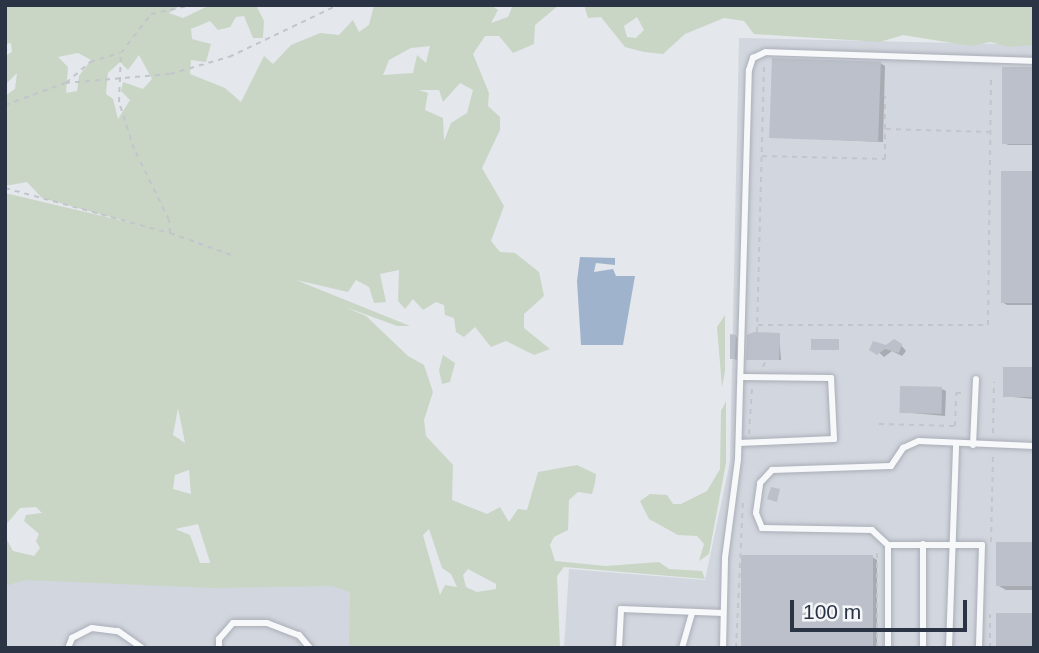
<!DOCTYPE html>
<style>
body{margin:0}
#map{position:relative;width:1039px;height:653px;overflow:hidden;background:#e4e7ec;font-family:Helvetica,sans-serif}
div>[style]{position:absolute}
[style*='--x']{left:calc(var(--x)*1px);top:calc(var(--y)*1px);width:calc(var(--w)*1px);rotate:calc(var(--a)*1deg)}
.built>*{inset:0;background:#d2d6de;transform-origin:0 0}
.green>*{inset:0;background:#c9d6c5}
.water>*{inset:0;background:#9fb4cc}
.shadow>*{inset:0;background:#0003}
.building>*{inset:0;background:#bbc0ca;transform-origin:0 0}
.path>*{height:2px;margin-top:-1px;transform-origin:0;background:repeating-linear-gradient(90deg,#c2c5cb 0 5px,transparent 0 10px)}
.roads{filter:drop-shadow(0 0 2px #a9aeb7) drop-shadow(0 0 2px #a9aeb7)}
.service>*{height:6px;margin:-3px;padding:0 3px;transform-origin:3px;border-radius:3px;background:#f7f8fa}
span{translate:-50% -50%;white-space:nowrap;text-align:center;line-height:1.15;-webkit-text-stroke:7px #f4f6f9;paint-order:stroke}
.frame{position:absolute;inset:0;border:7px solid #2b3445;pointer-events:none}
.scale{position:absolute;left:790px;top:600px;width:177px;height:32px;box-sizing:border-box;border:4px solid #2b3445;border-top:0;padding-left:9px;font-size:21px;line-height:24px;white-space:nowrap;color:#2b3445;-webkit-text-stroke:5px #f4f6f9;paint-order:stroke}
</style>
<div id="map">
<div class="built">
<i style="clip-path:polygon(739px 38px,1034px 45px,1034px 648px,564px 648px,569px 569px,705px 580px,730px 462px)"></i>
<i style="left:7px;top:579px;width:345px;height:69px;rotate:1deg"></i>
</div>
<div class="green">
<i style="clip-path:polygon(evenodd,5px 5px,181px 5px,169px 13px,183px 18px,210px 5px,256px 5px,264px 21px,263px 38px,253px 38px,244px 16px,236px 17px,230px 27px,218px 30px,210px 21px,191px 29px,192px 39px,211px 44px,206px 62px,191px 60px,190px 74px,225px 88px,241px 102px,264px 56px,273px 64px,291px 45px,320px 33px,339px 35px,353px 20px,359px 32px,369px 25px,374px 5px,491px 5px,498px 10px,491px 23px,508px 17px,513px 5px,559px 5px,535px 25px,534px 44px,513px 53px,499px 36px,485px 36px,473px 54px,489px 93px,488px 106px,500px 117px,500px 130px,482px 168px,504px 206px,491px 241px,500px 252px,515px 253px,539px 272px,544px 296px,524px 314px,524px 328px,550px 349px,534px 355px,506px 341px,491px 347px,475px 327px,464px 337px,456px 332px,454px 318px,445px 315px,444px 305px,436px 302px,423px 310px,413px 299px,405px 309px,398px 301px,399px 270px,380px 274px,386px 302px,374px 303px,369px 287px,356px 280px,348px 292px,296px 280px,410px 326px,397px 326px,343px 306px,366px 316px,408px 356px,424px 365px,433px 392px,424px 420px,426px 436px,453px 465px,452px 500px,487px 514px,500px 507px,509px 522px,518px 509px,527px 510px,538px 472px,577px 465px,596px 474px,595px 483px,592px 494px,578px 492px,569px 500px,568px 530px,554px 537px,550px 545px,555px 561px,606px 566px,659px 562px,669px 569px,702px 571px,705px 579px,564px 567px,557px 576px,560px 648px,349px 648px,350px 592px,332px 586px,214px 588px,25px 580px,5px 586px,5px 536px,13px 551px,34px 556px,40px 548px,36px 541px,39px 534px,24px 521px,26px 515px,42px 513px,36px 507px,20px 508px,5px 526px,5px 193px,132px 223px,42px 198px,27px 182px,5px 186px,5px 96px,15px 89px,17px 73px,5px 85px,5px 56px,12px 52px,11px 43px,5px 44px,5px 5px,430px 46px,426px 63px,417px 55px,413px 73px,383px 75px,389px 60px,411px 48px,430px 46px,5px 5px,78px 53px,91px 60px,79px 76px,77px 91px,66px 93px,68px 67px,58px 57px,78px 53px,5px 5px,139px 55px,152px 79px,143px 89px,123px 82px,121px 91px,130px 100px,118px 119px,113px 99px,106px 94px,108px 73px,120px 62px,128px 70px,139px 55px,5px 5px,460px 83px,473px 90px,467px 113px,451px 123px,444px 141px,443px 118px,425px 110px,428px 93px,419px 90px,439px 90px,443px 102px,460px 83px,5px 5px,178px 408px,185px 443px,173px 435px,178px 408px,5px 5px,189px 470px,191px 494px,173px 489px,175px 475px,189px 470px,5px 5px,198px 524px,210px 562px,209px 563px,200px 563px,190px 535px,175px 529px,198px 524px,5px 5px,429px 529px,442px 568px,451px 574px,457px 587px,445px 585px,440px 595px,423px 535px,429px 529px,5px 5px,468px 569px,496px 584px,496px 589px,477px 592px,466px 587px,463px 575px,468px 569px)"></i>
<i style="clip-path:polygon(evenodd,584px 5px,1034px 5px,1034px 45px,1009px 47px,990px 42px,971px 46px,903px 35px,880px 42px,754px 34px,744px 21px,724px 18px,685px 34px,663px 54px,644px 52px,625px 47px,601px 17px,588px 18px,584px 5px,637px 17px,644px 30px,636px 38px,627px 37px,624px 26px,637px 17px)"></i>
<i style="clip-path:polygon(725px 315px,725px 371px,722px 387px,717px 327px)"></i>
<i style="clip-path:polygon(443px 355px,455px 363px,450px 382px,442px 384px,439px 370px)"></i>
<i style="clip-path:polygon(726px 401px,726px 463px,709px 554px,699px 561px,704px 544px,697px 536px,678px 535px,649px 519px,640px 501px,650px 494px,667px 495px,673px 504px,681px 504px,707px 491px,720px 469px,721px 411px)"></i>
</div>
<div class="water">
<i style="clip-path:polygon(580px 257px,615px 258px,615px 265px,596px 263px,594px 272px,613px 269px,616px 276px,635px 276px,623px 345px,581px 345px,577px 281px)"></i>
</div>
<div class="shadow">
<i style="clip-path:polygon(880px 63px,885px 66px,883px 142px,772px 137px)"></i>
<i style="clip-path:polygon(1034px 68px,1034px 145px,1008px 145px,1003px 142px)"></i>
<i style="clip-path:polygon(1034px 173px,1034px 305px,1007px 305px,1002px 302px)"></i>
<i style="clip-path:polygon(779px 334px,781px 360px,750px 360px)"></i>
<i style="clip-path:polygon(735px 336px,737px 337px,737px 360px,731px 358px)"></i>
<i style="clip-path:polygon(876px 342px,886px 347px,900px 344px,906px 351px,902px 356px,892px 351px,884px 357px,872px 346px)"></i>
<i style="clip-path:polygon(1034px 369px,1034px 399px,1004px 396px)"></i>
<i style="clip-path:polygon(942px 389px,946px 391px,945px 416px,901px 412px)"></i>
<i style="clip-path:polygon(1034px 544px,1034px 590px,1006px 590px,997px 585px)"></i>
<i style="clip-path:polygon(872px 557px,877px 560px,877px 648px,743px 648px)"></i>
</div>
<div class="building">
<i style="left:772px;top:58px;width:109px;height:80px;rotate:2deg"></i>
<i style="left:1002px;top:67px;width:32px;height:77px"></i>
<i style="left:1001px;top:171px;width:33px;height:132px"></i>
<i style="clip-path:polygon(754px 332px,780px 333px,779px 360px,746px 360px,747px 335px)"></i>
<i style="clip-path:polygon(730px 334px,736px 335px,735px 359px,730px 359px)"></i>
<i style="left:811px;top:339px;width:28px;height:11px"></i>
<i style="clip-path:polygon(894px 339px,902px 344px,899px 353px,885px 349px,877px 355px,869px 350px,873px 341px,886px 345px)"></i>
<i style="left:1003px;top:367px;width:31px;height:30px"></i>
<i style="left:900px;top:386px;width:42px;height:27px;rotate:1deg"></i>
<i style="clip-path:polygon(771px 487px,780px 489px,777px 502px,767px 499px)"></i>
<i style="left:996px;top:542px;width:38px;height:44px"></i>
<i style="left:741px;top:555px;width:132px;height:93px"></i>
<i style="left:996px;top:613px;width:38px;height:35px"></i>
</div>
<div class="path">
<i style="--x:66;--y:83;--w:32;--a:-41"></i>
<i style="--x:90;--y:62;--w:31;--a:-17"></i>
<i style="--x:5;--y:105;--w:64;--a:-20.1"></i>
<i style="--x:65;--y:83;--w:105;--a:-4.9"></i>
<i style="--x:170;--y:74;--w:61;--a:-16.1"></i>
<i style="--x:229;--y:57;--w:121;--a:-25.5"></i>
<i style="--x:886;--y:129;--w:103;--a:1.7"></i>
<i style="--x:762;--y:156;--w:123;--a:1.4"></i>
<i style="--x:885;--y:159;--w:63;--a:-90"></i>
<i style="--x:5;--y:188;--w:171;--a:15.3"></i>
<i style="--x:170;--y:233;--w:68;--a:19.8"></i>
<i style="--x:170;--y:233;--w:13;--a:-94"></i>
<i style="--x:169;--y:220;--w:79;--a:-116.2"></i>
<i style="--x:134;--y:149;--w:49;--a:-107.7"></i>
<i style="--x:119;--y:102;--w:49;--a:-87.7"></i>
<i style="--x:121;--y:53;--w:49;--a:-52.4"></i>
<i style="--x:151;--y:14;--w:42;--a:-12.4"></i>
<i style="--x:758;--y:325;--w:230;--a:0"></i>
<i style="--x:988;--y:325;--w:246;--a:-89.3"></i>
<i style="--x:757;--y:332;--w:268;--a:-88.5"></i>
<i style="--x:763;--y:367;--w:8;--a:-67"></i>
<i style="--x:879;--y:424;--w:76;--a:1.5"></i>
<i style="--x:955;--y:426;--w:33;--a:-88"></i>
<i style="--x:956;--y:393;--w:9;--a:0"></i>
<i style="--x:993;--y:433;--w:51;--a:-88.9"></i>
<i style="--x:749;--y:434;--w:47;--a:-86.3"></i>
<i style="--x:991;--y:542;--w:89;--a:-88.7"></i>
<i style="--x:736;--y:648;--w:149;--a:-87.3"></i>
<i style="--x:877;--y:648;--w:95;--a:-90"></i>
<i style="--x:990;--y:648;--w:34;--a:-90"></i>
</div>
<div class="roads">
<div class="service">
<i style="--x:739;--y:443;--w:95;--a:-2.4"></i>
<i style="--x:834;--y:439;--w:61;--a:-92.8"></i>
<i style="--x:831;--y:378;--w:90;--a:-179.4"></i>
<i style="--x:973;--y:445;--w:66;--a:-87.4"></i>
<i style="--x:888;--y:545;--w:94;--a:0"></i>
<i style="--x:982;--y:545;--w:103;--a:91.7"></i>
<i style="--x:68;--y:648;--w:11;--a:-68"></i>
<i style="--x:72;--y:638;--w:22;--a:-27"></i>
<i style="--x:92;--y:628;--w:26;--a:7"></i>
<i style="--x:118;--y:631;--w:29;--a:35"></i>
<i style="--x:219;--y:648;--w:9;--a:-90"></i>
<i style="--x:219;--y:639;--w:21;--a:-49"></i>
<i style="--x:233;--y:623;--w:34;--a:0"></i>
<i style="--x:267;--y:623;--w:34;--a:21"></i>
<i style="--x:299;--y:635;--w:17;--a:50"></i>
<i style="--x:619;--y:648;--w:39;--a:-87"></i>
<i style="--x:621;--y:609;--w:102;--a:2.2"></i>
<i style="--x:682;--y:648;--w:37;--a:-74"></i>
<i style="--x:723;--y:648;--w:90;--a:-88.7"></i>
<i style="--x:725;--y:558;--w:100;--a:-82.5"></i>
<i style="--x:738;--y:459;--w:389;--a:-88.4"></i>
<i style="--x:749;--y:70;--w:13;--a:-72"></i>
<i style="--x:753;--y:58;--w:14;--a:-25"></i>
<i style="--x:766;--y:52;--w:268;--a:1.9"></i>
<i style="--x:888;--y:648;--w:103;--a:-90"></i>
<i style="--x:888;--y:545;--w:22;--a:-137"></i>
<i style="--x:872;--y:530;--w:110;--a:-179"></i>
<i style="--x:762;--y:528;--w:16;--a:-112"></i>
<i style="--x:756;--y:513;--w:30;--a:-82"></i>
<i style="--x:760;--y:483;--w:18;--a:-47"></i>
<i style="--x:772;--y:470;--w:119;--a:-1.9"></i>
<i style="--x:891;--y:466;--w:22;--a:-56"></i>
<i style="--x:903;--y:448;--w:17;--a:-24"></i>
<i style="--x:919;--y:441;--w:115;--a:2.5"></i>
<i style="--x:923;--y:648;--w:104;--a:-90"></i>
<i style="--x:949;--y:648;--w:204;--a:-88"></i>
</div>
</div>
<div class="frame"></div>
<div class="scale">100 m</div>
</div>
